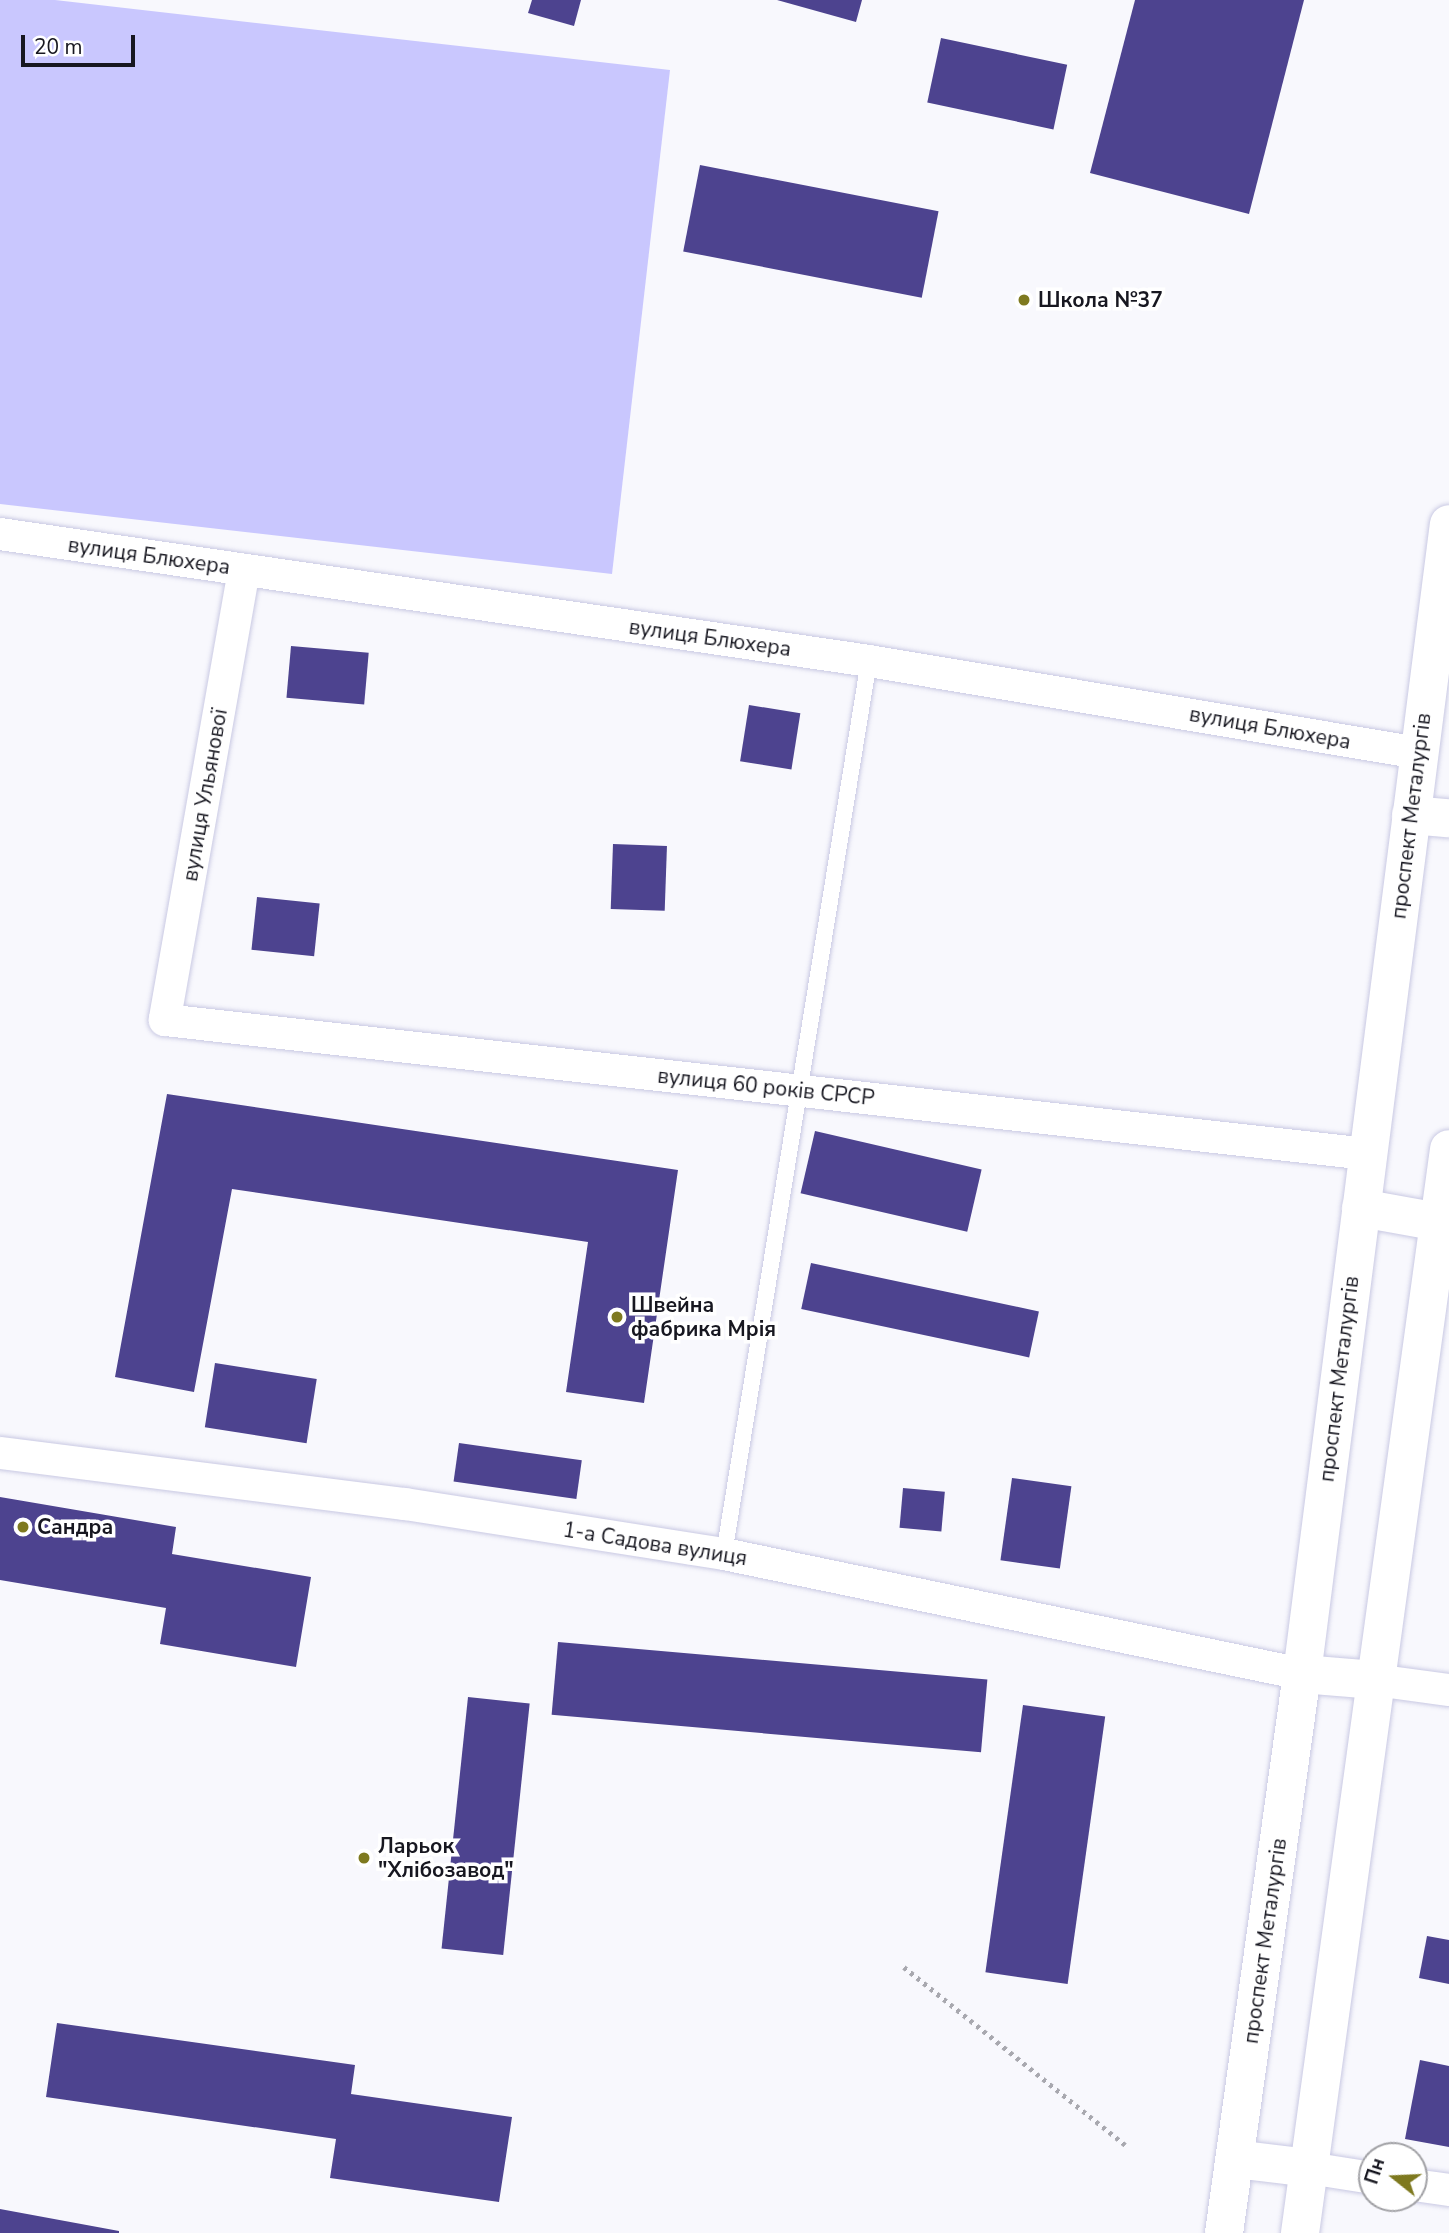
<!DOCTYPE html>
<meta charset="utf-8">
<style>
body{margin:0}
#map{position:relative;width:1449px;height:2233px;overflow:hidden;background:#f8f8fd;font-family:"Nunito Sans",sans-serif}
div>[style]{position:absolute}
[style*='--x']{left:calc(var(--x)*1px);top:calc(var(--y)*1px);width:calc(var(--w)*1px);rotate:calc(var(--a)*1deg)}
.green>*{inset:0;background:#c9c7fe}
.building>*{inset:0;background:#4d438f;transform-origin:0 0}
.path>*{height:4.5px;margin-top:-2.25px;transform-origin:0;background:repeating-linear-gradient(90deg,#a8a8af 0 3.5px,transparent 0 8.5px)}
.roads{filter:drop-shadow(0 0 2px #c9c9e3) drop-shadow(0 0 2px #c9c9e3)}
.service>*{height:16px;margin:-8px;padding:0 8px;transform-origin:8px;border-radius:8px;background:#fff}
.minor>*{height:32px;margin:-16px;padding:0 16px;transform-origin:16px;border-radius:16px;background:#fff}
.tertiary>*{height:38px;margin:-19px;padding:0 19px;transform-origin:19px;border-radius:19px;background:#fff}
.dots>*{width:19px;height:19px;translate:-50% -50%;box-sizing:border-box;border:4px solid #fff;border-radius:50%}
span{translate:-50% -50%;white-space:nowrap;text-align:center;line-height:1.15;-webkit-text-stroke:7px #fff;paint-order:stroke}
.poi-label{font-size:21px;color:#171720;font-weight:700}
.left{translate:0 -50%;text-align:left}
.street-label{font-size:21px;color:#171720}
.north{position:absolute;left:1358px;top:2142px;width:70px;height:70px;box-sizing:border-box;background:#fff;border:2px solid #a2a2a6;border-radius:50%;rotate:288deg;font-size:19px;font-weight:700;line-height:28px;text-align:center;color:#171720}
.north::after{content:'';display:block;margin:auto;width:24px;height:32px;background:#7e791f;clip-path:polygon(50% 0,100% 100%,50% 72%,0 100%)}
.scale{position:absolute;left:21px;top:35px;width:114px;height:32px;box-sizing:border-box;border:4px solid #171720;border-top:0;padding-left:9px;font-size:21px;line-height:24px;white-space:nowrap;color:#171720;-webkit-text-stroke:5px #fff;paint-order:stroke}
</style>
<div id="map">
<div class="green">
<i style="clip-path:polygon(0 0,55px 0,670px 70px,612px 574px,0 504px)"></i>
</div>
<div class="building">
<i style="clip-path:polygon(532px 0,581px 0,574px 26px,528px 13px)"></i>
<i style="clip-path:polygon(777px 0,862px 0,856px 22px)"></i>
<i style="clip-path:polygon(1135px 0,1304px 0,1249px 214px,1090px 173px)"></i>
<i style="left:941px;top:38px;width:129px;height:66px;rotate:12deg"></i>
<i style="left:700px;top:165px;width:243px;height:88px;rotate:11deg"></i>
<i style="left:291px;top:646px;width:78px;height:52px;rotate:5deg"></i>
<i style="left:749px;top:705px;width:52px;height:57px;rotate:9deg"></i>
<i style="left:613px;top:844px;width:54px;height:65px;rotate:2deg"></i>
<i style="left:257px;top:897px;width:63px;height:53px;rotate:6deg"></i>
<i style="clip-path:polygon(167px 1094px,678px 1170px,644px 1403px,566px 1392px,588px 1242px,232px 1189px,194px 1392px,115px 1377px)"></i>
<i style="left:815px;top:1131px;width:171px;height:64px;rotate:13deg"></i>
<i style="left:811px;top:1263px;width:233px;height:47px;rotate:12deg"></i>
<i style="left:215px;top:1363px;width:103px;height:65px;rotate:9deg"></i>
<i style="left:459px;top:1443px;width:124px;height:39px;rotate:8deg"></i>
<i style="left:1012px;top:1478px;width:60px;height:83px;rotate:8deg"></i>
<i style="left:903px;top:1488px;width:42px;height:40px;rotate:5deg"></i>
<i style="clip-path:polygon(0 1497px,176px 1527px,172px 1554px,311px 1577px,296px 1667px,160px 1644px,166px 1608px,0 1580px)"></i>
<i style="left:558px;top:1642px;width:431px;height:73px;rotate:5deg"></i>
<i style="left:468px;top:1697px;width:62px;height:253px;rotate:6deg"></i>
<i style="left:1023px;top:1705px;width:83px;height:270px;rotate:8deg"></i>
<i style="clip-path:polygon(1427px 1936px,1449px 1940px,1449px 1984px,1419px 1978px)"></i>
<i style="clip-path:polygon(57px 2023px,355px 2065px,351px 2094px,512px 2117px,499px 2202px,330px 2178px,336px 2139px,46px 2097px)"></i>
<i style="clip-path:polygon(1420px 2060px,1449px 2066px,1449px 2147px,1405px 2139px)"></i>
<i style="clip-path:polygon(0 2209px,119px 2231px,119px 2233px,0 2233px)"></i>
</div>
<div class="path">
<i style="--x:904;--y:1967;--w:284;--a:38.8"></i>
</div>
<div class="roads">
<div class="service">
<i style="--x:724;--y:1554;--w:905;--a:-80.78"></i>
</div>
<div class="minor">
<i style="--x:0;--y:534;--w:878;--a:8.31"></i>
<i style="--x:869;--y:661;--w:558;--a:9.5"></i>
<i style="--x:244;--y:570;--w:457;--a:100"></i>
<i style="--x:165;--y:1020;--w:1210;--a:6.36"></i>
<i style="--x:0;--y:1453;--w:408;--a:7.2"></i>
<i style="--x:405;--y:1504;--w:323;--a:8.9"></i>
<i style="--x:724;--y:1554;--w:590;--a:11.73"></i>
<i style="--x:1375;--y:1680;--w:75;--a:7.7"></i>
<i style="--x:1309;--y:2168;--w:64;--a:9"></i>
<i style="--x:1414;--y:2185;--w:35;--a:8"></i>
</div>
<div class="tertiary">
<i style="--x:1411;--y:815;--w:38;--a:5"></i>
<i style="--x:1361;--y:1208;--w:79;--a:10.2"></i>
<i style="--x:1302;--y:1674;--w:73;--a:4.7"></i>
<i style="--x:1235;--y:2159;--w:75;--a:6.9"></i>
<i style="--x:1224;--y:2233;--w:564;--a:-82.06"></i>
<i style="--x:1302;--y:1674;--w:1159;--a:-82.72"></i>
<i style="--x:1300;--y:2233;--w:1094;--a:-82.17"></i>
</div>
</div>
<div class="dots">
<i style="left:1024px;top:300px;background:#7e791f"></i>
<i style="left:617px;top:1317px;background:#7e791f"></i>
<i style="left:23px;top:1527px;background:#7e791f"></i>
<i style="left:364px;top:1858px;background:#7e791f"></i>
</div>
<div class="poi-label">
<span class="left" style="left:1038px;top:300px">Школа №37</span>
<span class="left" style="left:631px;top:1317px">Швейна<br>фабрика Мрія</span>
<span class="left" style="left:37px;top:1527px">Сандра</span>
<span class="left" style="left:378px;top:1858px">Ларьок<br>"Хлібозавод"</span>
</div>
<div class="street-label">
<span style="left:149px;top:556px;rotate:8deg">вулиця Блюхера</span>
<span style="left:710px;top:638px;rotate:8deg">вулиця Блюхера</span>
<span style="left:1270px;top:728px;rotate:10deg">вулиця Блюхера</span>
<span style="left:205px;top:795px;rotate:-80deg">вулиця Ульянової</span>
<span style="left:1411px;top:816px;rotate:-83deg">проспект Металургів</span>
<span style="left:766px;top:1087px;rotate:6deg">вулиця 60 років СРСР</span>
<span style="left:1339px;top:1379px;rotate:-83deg">проспект Металургів</span>
<span style="left:655px;top:1544px;rotate:9deg">1-а Садова вулиця</span>
<span style="left:1265px;top:1941px;rotate:-82deg">проспект Металургів</span>
</div>
<div class="north">Пн</div>
<div class="scale">20 m</div>
</div>
